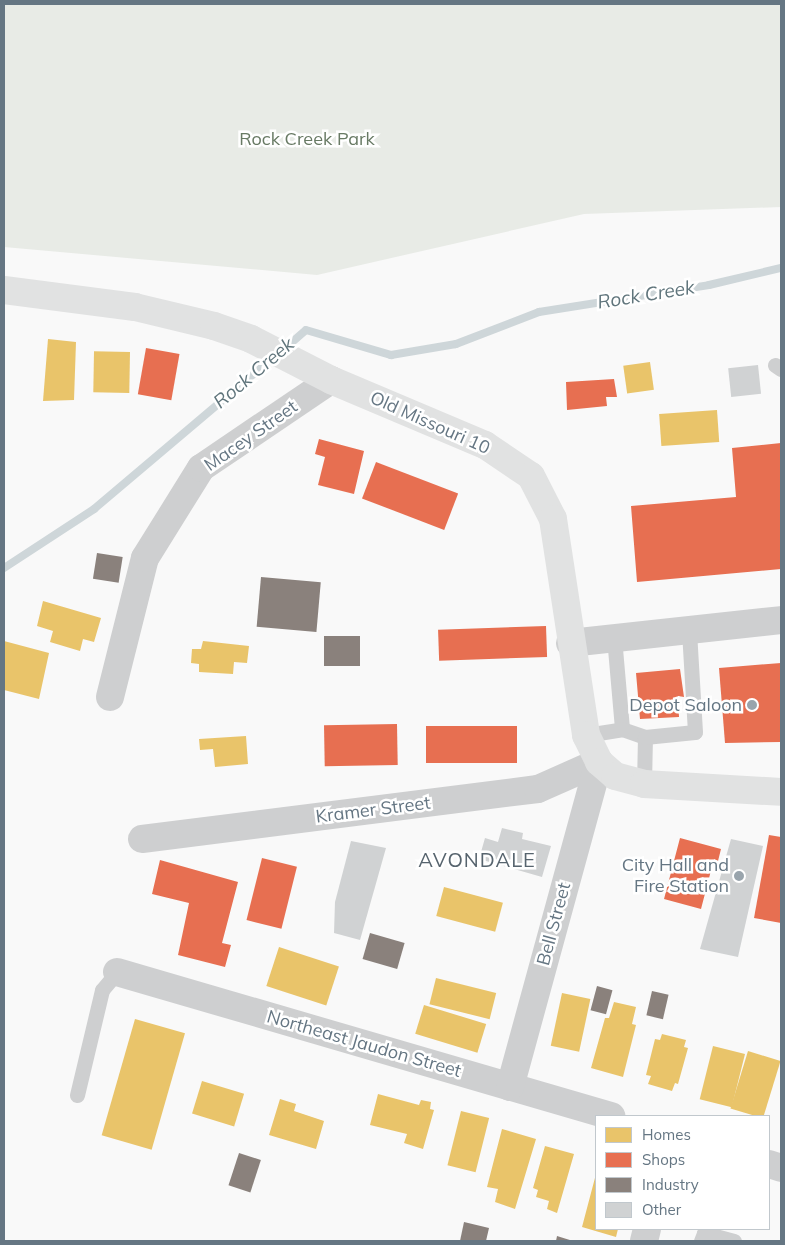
<!DOCTYPE html>
<style>
body{margin:0}
#map{position:relative;width:785px;height:1245px;overflow:hidden;background:#f9f9f9;font-family:Mulish,sans-serif}
div>[style]{position:absolute}
[style*='--x']{left:calc(var(--x)*1px);top:calc(var(--y)*1px);width:calc(var(--w)*1px);rotate:calc(var(--a)*1deg)}
.green>*{inset:0;background:#e8ebe6}
.homes>*{inset:0;background:#e9c46a;transform-origin:0 0}
.shops>*{inset:0;background:#e76f51;transform-origin:0 0}
.industry>*{inset:0;background:#8a817c;transform-origin:0 0}
.stream>*{height:8px;margin:-4px;padding:0 4px;transform-origin:4px;border-radius:4px;background:#ced6d9}
.building>*{inset:0;background:#d0d2d3;transform-origin:0 0}
.lane>*{height:15px;margin:-7.5px;padding:0 7.5px;transform-origin:7.5px;border-radius:7.5px;background:#cecfd0}
.street>*{height:28px;margin:-14px;padding:0 14px;transform-origin:14px;border-radius:14px;background:#cecfd0}
.secondary>*{height:28px;margin:-14px;padding:0 14px;transform-origin:14px;border-radius:14px;background:#e1e2e2}
.dots>*{width:14px;height:14px;translate:-50% -50%;box-sizing:border-box;border:2px solid #fff;border-radius:50%}
span{translate:-50% -50%;white-space:nowrap;text-align:center;line-height:1.15;-webkit-text-stroke:5px #fff;paint-order:stroke}
.park-label{font-size:18px;color:#687a64}
.street-label{font-size:18px;color:#657683}
.poi-label{font-size:18px;color:#657683}
.right{translate:-100% -50%;text-align:right}
.water-label{font-size:19px;color:#60757c;font-style:italic}
.quarter-label{font-size:20px;color:#57646e;letter-spacing:1px}
.frame{position:absolute;inset:0;border:5px solid #657683;pointer-events:none}
.legend{position:absolute;left:595px;top:1115px;width:175px;height:115px;box-sizing:border-box;background:#fff;border:1px solid #c1c8cd;margin:0;padding:6px 9px;list-style:none;font-size:15px;color:#657683}
.legend li{display:flex;align-items:center;gap:10px;height:25px}
.legend b{width:25px;border:1px solid #c1c8cd}
</style>
<div id="map">
<div class="green">
<i style="clip-path:polygon(4px 4px,781px 4px,781px 207px,584px 214px,317px 275px,4px 247px)"></i>
</div>
<div class="homes">
<i style="clip-path:polygon(48px 339px,76px 342px,74px 400px,43px 401px)"></i>
<i style="left:130px;top:352px;width:41px;height:36px;rotate:91deg"></i>
<i style="left:650px;top:362px;width:28px;height:27px;rotate:82deg"></i>
<i style="left:717px;top:410px;width:32px;height:58px;rotate:86deg"></i>
<i style="clip-path:polygon(43px 601px,101px 618px,94px 642px,83px 639px,80px 651px,50px 642px,53px 631px,37px 626px)"></i>
<i style="clip-path:polygon(4px 641px,49px 653px,39px 699px,4px 690px)"></i>
<i style="clip-path:polygon(203px 641px,249px 646px,247px 663px,234px 662px,233px 674px,199px 672px,199px 664px,191px 663px,192px 649px,201px 649px)"></i>
<i style="clip-path:polygon(246px 736px,248px 764px,215px 767px,213px 749px,200px 750px,199px 739px)"></i>
<i style="left:444px;top:887px;width:61px;height:30px;rotate:15deg"></i>
<i style="left:279px;top:947px;width:63px;height:41px;rotate:18deg"></i>
<i style="left:436px;top:978px;width:62px;height:27px;rotate:14deg"></i>
<i style="left:562px;top:993px;width:29px;height:54px;rotate:12deg"></i>
<i style="clip-path:polygon(614px 1002px,636px 1007px,632px 1024px,636px 1025px,623px 1077px,591px 1068px,605px 1018px,609px 1018px)"></i>
<i style="left:424px;top:1005px;width:65px;height:30px;rotate:17deg"></i>
<i style="left:135px;top:1019px;width:52px;height:121px;rotate:16deg"></i>
<i style="clip-path:polygon(662px 1034px,686px 1040px,684px 1047px,688px 1048px,678px 1084px,675px 1083px,672px 1091px,648px 1084px,651px 1076px,646px 1075px,655px 1039px,660px 1040px)"></i>
<i style="left:713px;top:1046px;width:33px;height:55px;rotate:14deg"></i>
<i style="left:748px;top:1051px;width:34px;height:60px;rotate:17deg"></i>
<i style="left:202px;top:1081px;width:44px;height:34px;rotate:17deg"></i>
<i style="clip-path:polygon(378px 1094px,419px 1105px,421px 1100px,431px 1102px,430px 1109px,434px 1110px,423px 1149px,404px 1143px,407px 1134px,370px 1125px)"></i>
<i style="clip-path:polygon(280px 1099px,296px 1104px,294px 1111px,324px 1121px,316px 1149px,269px 1135px)"></i>
<i style="left:461px;top:1111px;width:29px;height:56px;rotate:14deg"></i>
<i style="clip-path:polygon(502px 1129px,536px 1139px,515px 1209px,495px 1202px,498px 1189px,487px 1187px)"></i>
<i style="clip-path:polygon(545px 1146px,574px 1154px,557px 1213px,547px 1209px,549px 1201px,536px 1197px,538px 1190px,533px 1188px)"></i>
<i style="clip-path:polygon(596px 1174px,596px 1229px,618px 1229px,616px 1237px,582px 1227px)"></i>
</div>
<div class="shops">
<i style="left:146px;top:348px;width:34px;height:47px;rotate:10deg"></i>
<i style="clip-path:polygon(614px 379px,617px 397px,606px 397px,607px 406px,567px 410px,566px 382px)"></i>
<i style="clip-path:polygon(319px 439px,364px 451px,354px 494px,318px 485px,325px 457px,315px 454px)"></i>
<i style="clip-path:polygon(781px 443px,781px 569px,637px 582px,631px 506px,736px 497px,732px 448px)"></i>
<i style="left:376px;top:462px;width:88px;height:39px;rotate:21deg"></i>
<i style="left:546px;top:626px;width:31px;height:108px;rotate:88deg"></i>
<i style="clip-path:polygon(781px 663px,781px 742px,725px 743px,719px 668px)"></i>
<i style="clip-path:polygon(680px 669px,684px 697px,678px 696px,679px 717px,640px 719px,636px 673px)"></i>
<i style="left:397px;top:724px;width:41px;height:73px;rotate:89deg"></i>
<i style="left:517px;top:726px;width:37px;height:91px;rotate:90deg"></i>
<i style="clip-path:polygon(769px 835px,781px 837px,781px 923px,754px 918px)"></i>
<i style="clip-path:polygon(680px 838px,721px 849px,718px 861px,714px 859px,701px 909px,664px 899px)"></i>
<i style="left:262px;top:858px;width:36px;height:64px;rotate:14deg"></i>
<i style="clip-path:polygon(160px 860px,238px 882px,222px 943px,231px 945px,225px 967px,178px 955px,189px 903px,152px 894px)"></i>
</div>
<div class="industry">
<i style="left:97px;top:553px;width:26px;height:26px;rotate:9deg"></i>
<i style="left:261px;top:577px;width:60px;height:50px;rotate:5deg"></i>
<i style="left:324px;top:636px;width:36px;height:30px"></i>
<i style="left:370px;top:933px;width:36px;height:27px;rotate:16deg"></i>
<i style="left:597px;top:986px;width:16px;height:25px;rotate:15deg"></i>
<i style="left:652px;top:991px;width:17px;height:25px;rotate:13deg"></i>
<i style="left:239px;top:1153px;width:23px;height:34px;rotate:18deg"></i>
<i style="clip-path:polygon(464px 1222px,489px 1228px,486px 1241px,460px 1241px)"></i>
<i style="clip-path:polygon(557px 1236px,573px 1241px,556px 1241px)"></i>
</div>
<div class="stream">
<i style="--x:283;--y:350;--w:30;--a:-41"></i>
<i style="--x:306;--y:330;--w:89;--a:16.4"></i>
<i style="--x:391;--y:355;--w:66;--a:-9.6"></i>
<i style="--x:456;--y:344;--w:89;--a:-21.1"></i>
<i style="--x:539;--y:312;--w:172;--a:-9"></i>
<i style="--x:709;--y:285;--w:74;--a:-13.3"></i>
<i style="--x:4;--y:568;--w:108;--a:-33.2"></i>
<i style="--x:94;--y:509;--w:236;--a:-40.2"></i>
</div>
<div class="building">
<i style="left:758px;top:365px;width:29px;height:30px;rotate:84deg"></i>
<i style="clip-path:polygon(502px 828px,523px 833px,522px 839px,551px 846px,542px 877px,479px 859px,485px 838px,498px 842px)"></i>
<i style="clip-path:polygon(731px 839px,763px 846px,738px 957px,700px 949px)"></i>
<i style="clip-path:polygon(351px 841px,386px 848px,360px 940px,334px 933px,335px 902px)"></i>
</div>
<div class="lane">
<i style="--x:775;--y:365;--w:7;--a:34"></i>
<i style="--x:614;--y:637;--w:92;--a:85"></i>
<i style="--x:622;--y:729;--w:24;--a:19"></i>
<i style="--x:586;--y:735;--w:36;--a:-9"></i>
<i style="--x:644;--y:784;--w:47;--a:-88.8"></i>
<i style="--x:645;--y:737;--w:50;--a:-5.7"></i>
<i style="--x:695;--y:732;--w:102;--a:-93.4"></i>
<i style="--x:77;--y:1095;--w:108;--a:-76.6"></i>
<i style="--x:102;--y:990;--w:23;--a:-50"></i>
<i style="--x:701;--y:1241;--w:9;--a:-69"></i>
<i style="--x:704;--y:1233;--w:31;--a:15"></i>
</div>
<div class="street">
<i style="--x:570;--y:643;--w:212;--a:-6.2"></i>
<i style="--x:110;--y:697;--w:143;--a:-75.9"></i>
<i style="--x:145;--y:558;--w:106;--a:-58.1"></i>
<i style="--x:201;--y:468;--w:157;--a:-34.1"></i>
<i style="--x:142;--y:839;--w:399;--a:-7.2"></i>
<i style="--x:538;--y:789;--w:67;--a:-23.9"></i>
<i style="--x:117;--y:972;--w:515;--a:16.25"></i>
<i style="--x:510;--y:1087;--w:337;--a:-74.7"></i>
<i style="--x:769;--y:1164;--w:13;--a:18"></i>
<i style="--x:644;--y:1241;--w:12;--a:-76"></i>
</div>
<div class="secondary">
<i style="--x:4;--y:290;--w:132;--a:7.4"></i>
<i style="--x:135;--y:307;--w:81;--a:13.5"></i>
<i style="--x:214;--y:326;--w:39;--a:19"></i>
<i style="--x:251;--y:339;--w:90;--a:27.1"></i>
<i style="--x:331;--y:380;--w:167;--a:22.9"></i>
<i style="--x:485;--y:445;--w:55;--a:34"></i>
<i style="--x:531;--y:476;--w:48;--a:62.9"></i>
<i style="--x:553;--y:519;--w:219;--a:81.3"></i>
<i style="--x:586;--y:735;--w:30;--a:64"></i>
<i style="--x:599;--y:762;--w:21;--a:41"></i>
<i style="--x:615;--y:776;--w:30;--a:15"></i>
<i style="--x:644;--y:784;--w:137;--a:3.3"></i>
</div>
<div class="dots">
<i style="left:752px;top:705px;background:#99a4ac"></i>
<i style="left:739px;top:876px;background:#99a4ac"></i>
</div>
<div class="park-label">
<span style="left:307px;top:139px">Rock Creek Park</span>
</div>
<div class="street-label">
<span style="left:430px;top:423px;rotate:24deg">Old Missouri 10</span>
<span style="left:251px;top:436px;rotate:-35deg">Macey Street</span>
<span style="left:373px;top:810px;rotate:-7deg">Kramer Street</span>
<span style="left:554px;top:924px;rotate:-75deg">Bell Street</span>
<span style="left:364px;top:1044px;rotate:16deg">Northeast Jaudon Street</span>
</div>
<div class="poi-label">
<span class="right" style="left:742px;top:705px">Depot Saloon</span>
<span class="right" style="left:729px;top:876px">City Hall and<br>Fire Station</span>
</div>
<div class="water-label">
<span style="left:646px;top:295px;rotate:-9deg">Rock Creek</span>
<span style="left:254px;top:373px;rotate:-40deg">Rock Creek</span>
</div>
<div class="quarter-label">
<span style="left:477px;top:859px">AVONDALE</span>
</div>
<div class="frame"></div>
<ul class="legend">
<li><b style="height:14px;background:#e9c46a"></b>Homes</li>
<li><b style="height:14px;background:#e76f51"></b>Shops</li>
<li><b style="height:14px;background:#8a817c"></b>Industry</li>
<li><b style="height:14px;background:#d0d2d3"></b>Other</li>
</ul>
</div>
